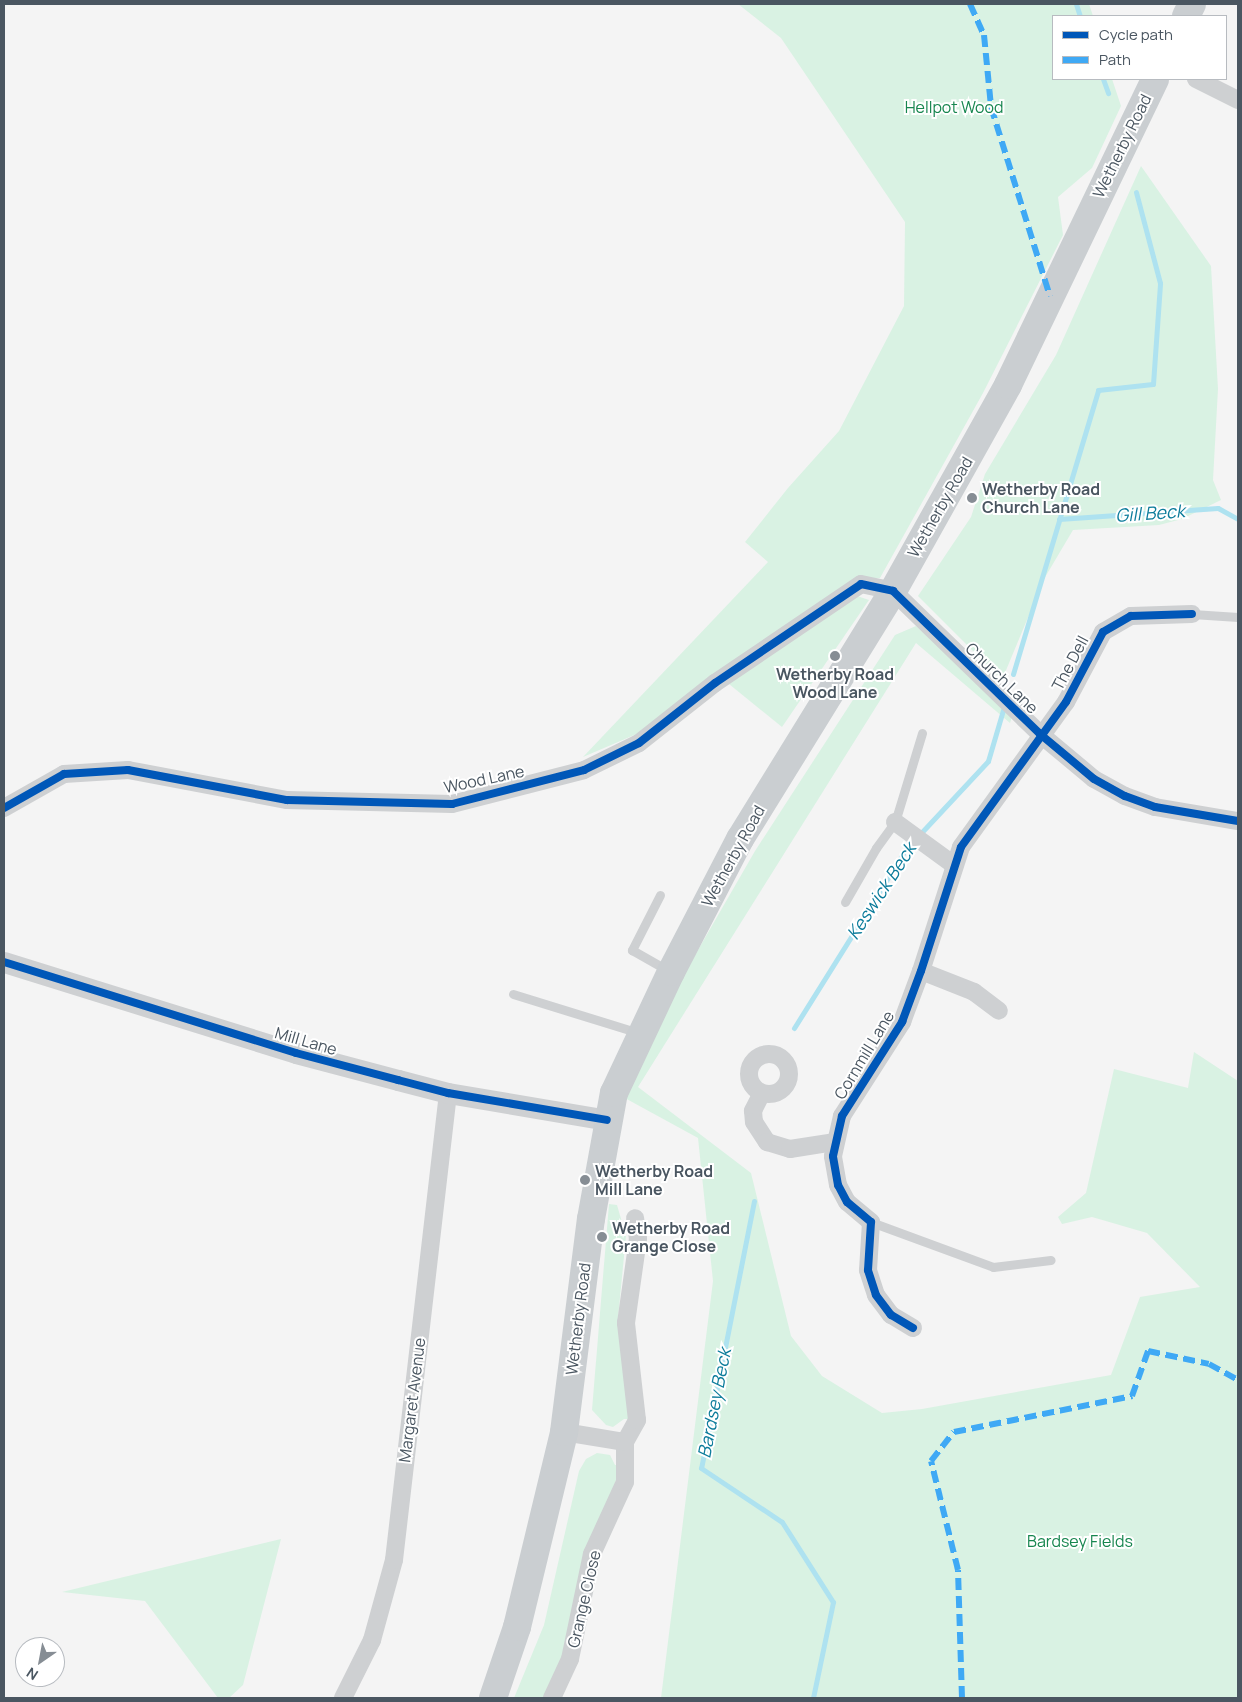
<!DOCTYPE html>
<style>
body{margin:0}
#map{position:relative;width:1242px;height:1702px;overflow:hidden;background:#f4f4f4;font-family:Manrope,sans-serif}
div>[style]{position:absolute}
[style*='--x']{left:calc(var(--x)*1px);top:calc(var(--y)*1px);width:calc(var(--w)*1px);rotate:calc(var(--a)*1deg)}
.green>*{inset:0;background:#d9f2e3}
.stream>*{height:5px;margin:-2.5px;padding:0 2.5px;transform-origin:2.5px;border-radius:2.5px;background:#aee2f0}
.service>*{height:9px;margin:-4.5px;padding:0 4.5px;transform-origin:4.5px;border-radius:4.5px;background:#ced0d2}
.minor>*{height:18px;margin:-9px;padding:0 9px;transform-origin:9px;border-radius:9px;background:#ced0d2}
.minor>.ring{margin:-9px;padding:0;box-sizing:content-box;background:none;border:18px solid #ced0d2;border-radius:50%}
.tertiary>*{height:21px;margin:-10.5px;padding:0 10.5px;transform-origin:10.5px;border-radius:10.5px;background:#ced0d2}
.primary>*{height:28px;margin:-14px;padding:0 14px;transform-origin:14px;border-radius:14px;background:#caced1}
.quiet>*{height:6px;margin-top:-3px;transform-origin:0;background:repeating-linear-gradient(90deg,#3fa9f5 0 12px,transparent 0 18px)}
.cycleway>*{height:8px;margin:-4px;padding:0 4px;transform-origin:4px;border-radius:4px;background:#0057b8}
.dots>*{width:14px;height:14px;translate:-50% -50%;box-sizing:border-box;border:2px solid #fff;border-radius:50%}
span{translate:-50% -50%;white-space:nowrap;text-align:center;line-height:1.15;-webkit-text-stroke:4px #fff;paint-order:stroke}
.park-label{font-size:16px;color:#17864f}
.street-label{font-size:16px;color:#4a5661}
.poi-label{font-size:16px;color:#4a5661;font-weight:700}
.left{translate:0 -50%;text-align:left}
.water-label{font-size:18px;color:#0c7c9b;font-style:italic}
.frame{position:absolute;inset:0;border:5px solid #4a5661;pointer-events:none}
.legend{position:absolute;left:1052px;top:15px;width:175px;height:65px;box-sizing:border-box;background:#fff;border:1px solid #b7bbc0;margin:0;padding:6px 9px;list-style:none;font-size:15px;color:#4a5661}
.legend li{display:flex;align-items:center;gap:10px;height:25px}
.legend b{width:25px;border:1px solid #b7bbc0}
.north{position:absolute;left:15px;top:1637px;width:50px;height:50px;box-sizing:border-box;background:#fff;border:1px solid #b7bbc0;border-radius:50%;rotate:213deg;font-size:14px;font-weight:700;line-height:20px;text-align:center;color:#4a5661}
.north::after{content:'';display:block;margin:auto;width:18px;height:22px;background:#868d94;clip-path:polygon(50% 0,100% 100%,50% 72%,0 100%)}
</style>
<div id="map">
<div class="green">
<i style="clip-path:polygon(738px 4px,1089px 4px,1093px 16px,1053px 16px,1053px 79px,1112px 79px,1121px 106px,1092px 168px,1058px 197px,1063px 235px,983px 393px,880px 578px,852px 580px,639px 733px,583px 757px,768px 562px,745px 542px,788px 488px,839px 431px,904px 306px,905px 222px,781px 38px)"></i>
<i style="clip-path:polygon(1141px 166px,1211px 266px,1218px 389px,1213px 480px,1221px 500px,1182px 519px,1159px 525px,1073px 530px,1044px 579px,1002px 680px,918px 596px,971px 517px,985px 474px,1056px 355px)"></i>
<i style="clip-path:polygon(854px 595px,869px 600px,782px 727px,729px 684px)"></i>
<i style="clip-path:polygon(916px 626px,1013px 713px,1010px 723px,916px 643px,638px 1087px,751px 1173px,791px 1336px,822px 1376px,882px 1413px,922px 1409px,1111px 1375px,1140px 1297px,1200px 1287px,1147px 1233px,1092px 1217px,1062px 1224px,1058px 1217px,1086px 1193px,1114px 1069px,1188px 1088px,1194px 1052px,1238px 1081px,1238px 1698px,661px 1698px,713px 1281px,698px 1138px,623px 1097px,683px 976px,755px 851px,895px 635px)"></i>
<i style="clip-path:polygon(609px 1204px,617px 1205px,626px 1236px,618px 1318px,630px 1419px,624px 1419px,613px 1427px,606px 1425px,592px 1410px)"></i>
<i style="clip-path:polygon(597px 1453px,610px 1455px,615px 1465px,619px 1465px,617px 1477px,569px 1640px,545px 1698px,514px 1698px,544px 1625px,579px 1471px,586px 1459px)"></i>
<i style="clip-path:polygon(281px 1539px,243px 1685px,229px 1698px,218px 1698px,145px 1601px,62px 1592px)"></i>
</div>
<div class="stream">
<i style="--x:1076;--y:4;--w:13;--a:72"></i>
<i style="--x:1103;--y:79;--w:15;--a:70"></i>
<i style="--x:1059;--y:519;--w:159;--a:-4"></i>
<i style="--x:1218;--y:508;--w:23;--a:29"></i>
<i style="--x:1013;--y:674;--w:296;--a:-73.3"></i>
<i style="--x:1098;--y:390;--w:55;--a:-6.2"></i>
<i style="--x:1153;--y:384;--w:101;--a:-86"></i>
<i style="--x:1160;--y:283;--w:94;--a:-104.8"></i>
<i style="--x:794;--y:1028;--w:211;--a:-58"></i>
<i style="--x:906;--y:849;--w:120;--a:-47"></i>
<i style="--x:988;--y:761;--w:53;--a:-73.6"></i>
<i style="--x:754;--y:1201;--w:272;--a:101.2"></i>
<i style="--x:701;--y:1468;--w:97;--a:33.7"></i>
<i style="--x:782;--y:1522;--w:95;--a:57.5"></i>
<i style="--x:833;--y:1602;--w:98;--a:101.8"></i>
</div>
<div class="service">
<i style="--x:1192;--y:614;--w:46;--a:3.7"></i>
<i style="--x:660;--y:895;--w:62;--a:117"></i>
<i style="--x:632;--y:950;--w:43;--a:29.6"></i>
<i style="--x:845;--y:902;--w:62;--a:-60.1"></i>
<i style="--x:876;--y:848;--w:32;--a:-54"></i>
<i style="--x:895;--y:822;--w:93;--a:-73.1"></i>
<i style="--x:513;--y:994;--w:132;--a:17.2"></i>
<i style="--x:871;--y:1222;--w:130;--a:20.2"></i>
<i style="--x:993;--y:1267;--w:58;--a:-6.9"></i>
</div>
<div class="minor">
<i style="--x:1196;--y:79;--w:47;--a:26.6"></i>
<i style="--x:4;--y:808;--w:69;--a:-29.5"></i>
<i style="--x:64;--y:774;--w:64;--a:-3.6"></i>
<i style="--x:128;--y:770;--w:162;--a:10.7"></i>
<i style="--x:287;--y:800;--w:165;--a:1.4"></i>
<i style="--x:452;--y:804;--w:136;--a:-14.4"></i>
<i style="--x:584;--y:770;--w:61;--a:-26.1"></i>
<i style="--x:639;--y:743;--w:97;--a:-38.3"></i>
<i style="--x:715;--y:683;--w:176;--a:-34.1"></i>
<i style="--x:861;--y:584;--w:33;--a:12"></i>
<i style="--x:893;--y:591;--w:205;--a:44.2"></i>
<i style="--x:1040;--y:734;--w:70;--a:39.8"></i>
<i style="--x:1094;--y:779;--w:35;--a:29"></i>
<i style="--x:1125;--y:796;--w:32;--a:20"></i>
<i style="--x:1155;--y:807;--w:84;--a:9.6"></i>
<i style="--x:895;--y:822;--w:73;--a:36.1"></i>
<i style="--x:921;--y:971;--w:57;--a:21.6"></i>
<i style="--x:974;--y:992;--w:31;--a:37"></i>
<i class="ring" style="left:749px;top:1054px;width:22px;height:22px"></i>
<i style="--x:762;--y:1093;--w:20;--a:117"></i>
<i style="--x:753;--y:1111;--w:11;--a:85"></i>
<i style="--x:754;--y:1122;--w:24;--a:57"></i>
<i style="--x:767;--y:1142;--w:24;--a:17"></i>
<i style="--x:790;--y:1149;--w:46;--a:-8.8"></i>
<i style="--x:913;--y:1328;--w:26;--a:-149"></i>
<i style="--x:891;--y:1315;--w:25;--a:-127"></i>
<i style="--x:876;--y:1295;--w:26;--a:-108"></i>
<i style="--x:868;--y:1270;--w:48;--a:-86.4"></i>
<i style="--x:871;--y:1222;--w:31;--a:-140"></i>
<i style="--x:847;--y:1202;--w:19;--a:-118"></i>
<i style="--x:838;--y:1185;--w:29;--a:-100"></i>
<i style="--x:833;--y:1156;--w:41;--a:-77.3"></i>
<i style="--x:842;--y:1116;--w:112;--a:-57.4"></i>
<i style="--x:902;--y:1022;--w:54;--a:-69.6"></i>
<i style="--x:921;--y:971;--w:130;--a:-72.1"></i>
<i style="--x:961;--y:847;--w:179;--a:-54.1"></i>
<i style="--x:1066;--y:702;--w:79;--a:-62.1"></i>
<i style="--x:1103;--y:632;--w:32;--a:-30"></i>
<i style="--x:1131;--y:616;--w:61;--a:-1.9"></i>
<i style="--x:564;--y:1432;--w:62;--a:9.3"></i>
<i style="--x:343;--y:1698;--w:65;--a:-63.4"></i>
<i style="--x:372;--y:1640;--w:83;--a:-74.6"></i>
<i style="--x:394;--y:1560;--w:470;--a:-83.4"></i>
<i style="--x:552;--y:1698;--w:43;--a:-65.2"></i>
<i style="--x:570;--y:1659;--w:107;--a:-78.2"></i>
<i style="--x:592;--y:1554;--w:79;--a:-65.4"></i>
<i style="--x:625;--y:1482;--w:40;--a:-90"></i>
<i style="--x:625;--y:1442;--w:25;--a:-61"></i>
<i style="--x:637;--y:1420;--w:98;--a:-96.5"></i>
<i style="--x:626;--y:1323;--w:85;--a:-81.9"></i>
<i style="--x:638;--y:1239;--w:21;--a:-98"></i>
</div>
<div class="tertiary">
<i style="--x:4;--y:962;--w:306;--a:17.3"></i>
<i style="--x:296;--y:1053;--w:106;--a:14.8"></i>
<i style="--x:398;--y:1080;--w:52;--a:14.6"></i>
<i style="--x:448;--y:1093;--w:161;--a:9.6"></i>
</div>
<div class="primary">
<i style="--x:1186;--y:16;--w:13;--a:-63"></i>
<i style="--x:493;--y:1698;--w:75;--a:-71.3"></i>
<i style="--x:517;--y:1627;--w:201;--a:-76.4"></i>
<i style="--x:564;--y:1432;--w:215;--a:-82.8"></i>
<i style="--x:591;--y:1219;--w:128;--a:-79.7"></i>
<i style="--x:614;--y:1093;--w:134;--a:-64.8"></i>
<i style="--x:671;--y:972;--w:150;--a:-62.6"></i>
<i style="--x:740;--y:839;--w:291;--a:-58.3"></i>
<i style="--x:893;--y:591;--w:236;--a:-60.8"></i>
<i style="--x:1008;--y:385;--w:339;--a:-64.3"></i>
</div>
<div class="quiet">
<i style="--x:970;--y:4;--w:34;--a:66"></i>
<i style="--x:984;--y:35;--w:72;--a:84.4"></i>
<i style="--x:991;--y:107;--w:198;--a:72.7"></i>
<i style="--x:962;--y:1698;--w:128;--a:-91.8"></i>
<i style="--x:958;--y:1570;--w:112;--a:-103.9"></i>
<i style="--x:931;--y:1461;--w:37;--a:-52"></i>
<i style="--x:954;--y:1432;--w:182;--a:-11.4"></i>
<i style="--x:1132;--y:1396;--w:48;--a:-70.4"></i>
<i style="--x:1148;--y:1351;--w:62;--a:12"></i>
<i style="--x:1209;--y:1364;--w:33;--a:29"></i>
</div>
<div class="cycleway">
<i style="--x:4;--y:808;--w:69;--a:-29.5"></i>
<i style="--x:64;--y:774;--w:64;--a:-3.6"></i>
<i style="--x:128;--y:770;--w:162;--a:10.7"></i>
<i style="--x:287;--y:800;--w:165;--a:1.4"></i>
<i style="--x:452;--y:804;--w:136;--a:-14.4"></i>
<i style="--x:584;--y:770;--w:61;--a:-26.1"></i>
<i style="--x:639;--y:743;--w:97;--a:-38.3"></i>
<i style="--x:715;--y:683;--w:176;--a:-34.1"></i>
<i style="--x:861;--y:584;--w:33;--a:12"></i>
<i style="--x:893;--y:591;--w:205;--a:44.2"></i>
<i style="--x:1040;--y:734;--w:70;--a:39.8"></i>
<i style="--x:1094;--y:779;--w:35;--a:29"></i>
<i style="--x:1125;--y:796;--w:32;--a:20"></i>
<i style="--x:1155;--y:807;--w:84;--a:9.6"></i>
<i style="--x:4;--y:962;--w:306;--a:17.3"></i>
<i style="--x:296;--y:1053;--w:106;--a:14.8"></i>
<i style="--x:398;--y:1080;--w:52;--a:14.6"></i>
<i style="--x:448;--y:1093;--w:161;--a:9.6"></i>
<i style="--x:913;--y:1328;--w:26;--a:-149"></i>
<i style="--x:891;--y:1315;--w:25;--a:-127"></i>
<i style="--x:876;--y:1295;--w:26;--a:-108"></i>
<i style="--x:868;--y:1270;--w:48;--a:-86.4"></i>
<i style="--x:871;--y:1222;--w:31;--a:-140"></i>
<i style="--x:847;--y:1202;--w:19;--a:-118"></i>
<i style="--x:838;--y:1185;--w:29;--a:-100"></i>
<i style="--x:833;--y:1156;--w:41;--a:-77.3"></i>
<i style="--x:842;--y:1116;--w:112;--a:-57.4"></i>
<i style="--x:902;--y:1022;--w:54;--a:-69.6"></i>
<i style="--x:921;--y:971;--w:130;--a:-72.1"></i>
<i style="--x:961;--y:847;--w:179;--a:-54.1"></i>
<i style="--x:1066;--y:702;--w:79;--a:-62.1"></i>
<i style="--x:1103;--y:632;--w:32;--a:-30"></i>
<i style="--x:1131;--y:616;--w:61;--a:-1.9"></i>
</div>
<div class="dots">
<i style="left:972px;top:498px;background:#868d94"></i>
<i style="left:835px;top:656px;background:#868d94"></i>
<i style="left:585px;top:1180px;background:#868d94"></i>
<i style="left:602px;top:1237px;background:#868d94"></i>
</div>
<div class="park-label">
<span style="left:954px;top:107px">Hellpot Wood</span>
<span style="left:1080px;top:1541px">Bardsey Fields</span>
</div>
<div class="street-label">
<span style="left:1122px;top:146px;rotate:-64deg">Wetherby Road</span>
<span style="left:940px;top:507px;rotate:-60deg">Wetherby Road</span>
<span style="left:1070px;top:663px;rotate:-62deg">The Dell</span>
<span style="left:1002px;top:678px;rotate:44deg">Church Lane</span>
<span style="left:484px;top:779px;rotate:-12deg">Wood Lane</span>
<span style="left:733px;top:856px;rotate:-61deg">Wetherby Road</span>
<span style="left:306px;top:1041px;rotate:16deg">Mill Lane</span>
<span style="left:864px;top:1055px;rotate:-59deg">Cornmill Lane</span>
<span style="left:578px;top:1319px;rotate:-83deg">Wetherby Road</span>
<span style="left:412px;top:1400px;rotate:-83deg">Margaret Avenue</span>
<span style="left:584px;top:1599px;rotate:-77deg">Grange Close</span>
</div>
<div class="poi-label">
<span class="left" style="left:982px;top:498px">Wetherby Road<br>Church Lane</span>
<span style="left:835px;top:683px">Wetherby Road<br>Wood Lane</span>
<span class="left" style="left:595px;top:1180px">Wetherby Road<br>Mill Lane</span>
<span class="left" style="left:612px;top:1237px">Wetherby Road<br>Grange Close</span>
</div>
<div class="water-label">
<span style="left:1150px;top:513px;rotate:-4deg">Gill Beck</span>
<span style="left:881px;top:891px;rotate:-57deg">Keswick Beck</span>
<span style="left:714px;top:1403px;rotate:-79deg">Bardsey Beck</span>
</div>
<div class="frame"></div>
<ul class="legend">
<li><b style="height:6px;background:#0057b8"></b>Cycle path</li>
<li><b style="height:6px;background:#3fa9f5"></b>Path</li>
</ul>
<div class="north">N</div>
</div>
